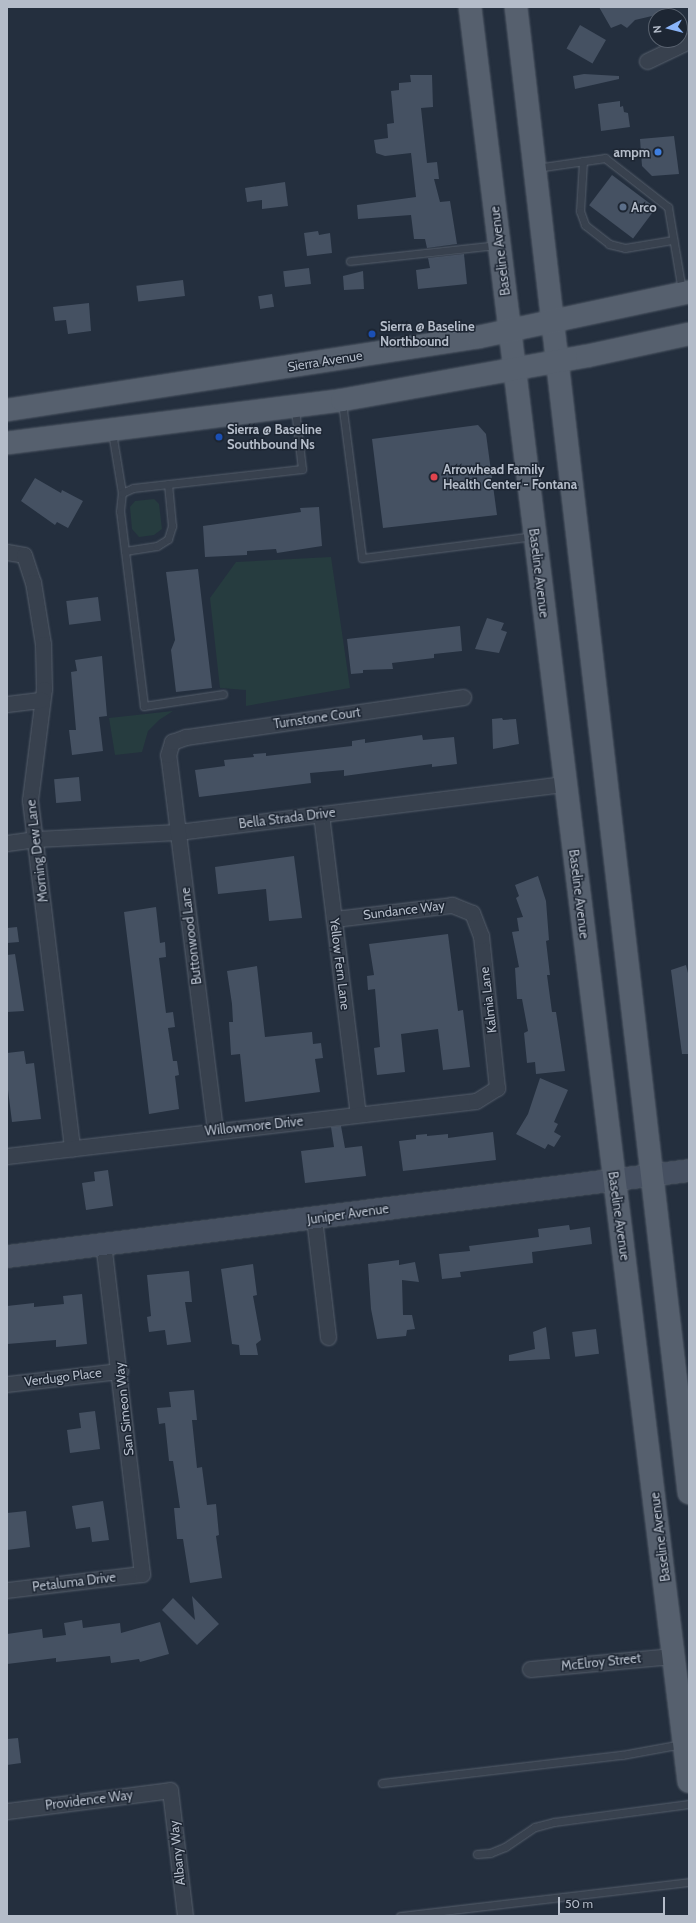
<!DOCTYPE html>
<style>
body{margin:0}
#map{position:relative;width:696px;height:1923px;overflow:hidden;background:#242f3e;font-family:Cabin,sans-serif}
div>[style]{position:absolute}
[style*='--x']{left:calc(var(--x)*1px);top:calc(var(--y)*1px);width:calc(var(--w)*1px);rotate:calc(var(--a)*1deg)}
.green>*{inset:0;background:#263c3f}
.building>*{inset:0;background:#455162;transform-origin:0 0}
.roads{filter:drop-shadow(0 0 1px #565f6c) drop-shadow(0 0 1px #565f6c)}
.lane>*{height:7px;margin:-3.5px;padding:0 3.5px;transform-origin:3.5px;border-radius:3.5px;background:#38414e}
.street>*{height:15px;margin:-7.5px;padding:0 7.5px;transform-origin:7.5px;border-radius:7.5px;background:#38414e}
.secondary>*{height:21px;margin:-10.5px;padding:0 10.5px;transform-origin:10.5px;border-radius:10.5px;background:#465061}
.primary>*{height:22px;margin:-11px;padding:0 11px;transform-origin:11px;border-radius:11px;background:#56606e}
.dots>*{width:11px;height:11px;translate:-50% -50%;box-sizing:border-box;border:2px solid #1d2633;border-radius:50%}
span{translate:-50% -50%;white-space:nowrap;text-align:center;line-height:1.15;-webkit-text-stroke:3px #1d2633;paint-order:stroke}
.poi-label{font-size:13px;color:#b4bcc9;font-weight:700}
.right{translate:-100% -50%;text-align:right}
.left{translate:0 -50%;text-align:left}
.street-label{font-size:13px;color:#b4bcc9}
.frame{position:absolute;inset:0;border:8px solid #b4bcc9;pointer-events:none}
.north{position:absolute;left:648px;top:8px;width:40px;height:40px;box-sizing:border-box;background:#1d2633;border:1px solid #59626f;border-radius:50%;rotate:263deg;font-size:11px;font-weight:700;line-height:16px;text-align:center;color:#b4bcc9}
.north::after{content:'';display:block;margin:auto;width:14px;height:18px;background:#8ab4f8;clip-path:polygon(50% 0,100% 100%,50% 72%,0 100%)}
.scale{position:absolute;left:558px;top:1897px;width:107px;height:18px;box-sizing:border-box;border:2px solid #b4bcc9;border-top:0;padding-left:5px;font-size:12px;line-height:14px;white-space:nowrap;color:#b4bcc9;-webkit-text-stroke:3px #1d2633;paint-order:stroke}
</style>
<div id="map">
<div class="green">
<i style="clip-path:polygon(154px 499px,159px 504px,162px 529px,154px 535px,139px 537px,132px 529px,130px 507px,135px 501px)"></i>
<i style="clip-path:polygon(331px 557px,350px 688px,246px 706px,246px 690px,220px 688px,210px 598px,236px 562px)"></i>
<i style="clip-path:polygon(173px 711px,159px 720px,148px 731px,142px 752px,115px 755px,109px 718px)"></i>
</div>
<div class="building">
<i style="clip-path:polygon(599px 7px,669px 7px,669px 12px,635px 20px,627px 28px,621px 24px,611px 28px)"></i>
<i style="left:580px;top:25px;width:30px;height:27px;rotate:30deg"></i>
<i style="clip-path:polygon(584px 74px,619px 76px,619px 79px,575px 89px,573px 76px)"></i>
<i style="clip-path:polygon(410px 75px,432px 75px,433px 107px,421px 108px,427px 163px,437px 162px,439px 179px,434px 179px,440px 202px,450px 201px,457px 244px,427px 248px,425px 239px,414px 239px,411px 215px,358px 219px,357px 205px,416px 197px,411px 153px,385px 156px,376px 153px,374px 140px,388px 138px,387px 124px,394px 123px,391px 91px,399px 90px,399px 83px,411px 82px)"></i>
<i style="clip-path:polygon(620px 101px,620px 107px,623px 106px,624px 112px,628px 113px,630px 127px,601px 131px,598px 104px)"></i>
<i style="clip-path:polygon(674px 136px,679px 174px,652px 176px,642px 166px,640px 139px)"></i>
<i style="left:612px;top:175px;width:55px;height:38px;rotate:37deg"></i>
<i style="clip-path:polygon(285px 182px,288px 206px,262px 209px,262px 200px,247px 202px,245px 188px)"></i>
<i style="clip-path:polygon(318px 231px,319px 235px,330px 233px,332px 253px,307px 256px,304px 233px)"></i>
<i style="clip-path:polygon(464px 254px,467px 284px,418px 289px,416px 270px,430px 268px,428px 258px)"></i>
<i style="left:309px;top:268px;width:16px;height:26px;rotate:83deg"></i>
<i style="clip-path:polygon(363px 271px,364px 289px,344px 290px,343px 276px)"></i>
<i style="left:183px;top:280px;width:16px;height:47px;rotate:83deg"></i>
<i style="left:272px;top:294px;width:13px;height:14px;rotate:81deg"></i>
<i style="clip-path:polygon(89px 303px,91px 331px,68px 334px,66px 320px,55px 321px,53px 307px)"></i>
<i style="clip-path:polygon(478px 425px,486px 434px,497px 515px,383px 528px,372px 439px)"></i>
<i style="clip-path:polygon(35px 478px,61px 493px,62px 490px,83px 501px,68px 528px,57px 522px,55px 525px,21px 501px)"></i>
<i style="clip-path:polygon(319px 507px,322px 546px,277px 553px,276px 549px,247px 551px,247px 555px,205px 557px,203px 526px,301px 512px,300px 508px)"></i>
<i style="clip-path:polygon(198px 569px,212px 688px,176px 692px,171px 650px,175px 640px,166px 572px)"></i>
<i style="left:98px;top:597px;width:24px;height:32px;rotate:83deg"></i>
<i style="clip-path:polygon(487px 618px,504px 623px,501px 630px,507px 632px,499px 653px,475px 649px)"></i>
<i style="clip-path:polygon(460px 626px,462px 651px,434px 654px,434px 658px,392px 663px,393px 669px,363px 670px,363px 673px,351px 674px,347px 639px)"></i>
<i style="clip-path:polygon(102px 656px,107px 716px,99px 717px,103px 751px,72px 755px,69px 730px,76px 730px,71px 672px,77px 671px,75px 660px)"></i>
<i style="clip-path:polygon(502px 718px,503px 720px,516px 719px,519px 744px,493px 749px,492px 719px)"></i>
<i style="clip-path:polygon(422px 735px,423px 740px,454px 737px,457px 764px,432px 767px,432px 764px,344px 776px,344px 770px,310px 773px,311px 783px,199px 797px,195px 770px,225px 766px,224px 760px,254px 757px,253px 754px,266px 753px,266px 756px,352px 746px,352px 741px,365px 739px,365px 743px)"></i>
<i style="left:79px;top:777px;width:24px;height:25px;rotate:85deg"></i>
<i style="clip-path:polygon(294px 856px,302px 918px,269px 921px,266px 889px,218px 894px,215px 867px)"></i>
<i style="clip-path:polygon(538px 876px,546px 901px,549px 940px,546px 941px,550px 975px,547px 975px,552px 1012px,556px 1012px,565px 1071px,536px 1074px,535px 1062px,527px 1063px,524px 1033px,528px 1031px,522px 999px,517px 999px,515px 968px,519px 967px,512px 932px,519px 931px,517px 918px,523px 917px,516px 898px,519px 896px,515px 885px)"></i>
<i style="clip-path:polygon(156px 907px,160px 943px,165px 942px,166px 957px,159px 958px,166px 1013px,173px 1012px,175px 1027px,168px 1028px,173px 1061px,177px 1061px,179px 1075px,175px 1076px,179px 1109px,149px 1114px,124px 912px)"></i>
<i style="clip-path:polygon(17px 927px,19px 942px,7px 943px,7px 928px)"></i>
<i style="clip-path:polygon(448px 934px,458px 1011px,463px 1010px,470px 1067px,443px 1070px,438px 1029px,401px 1034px,405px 1072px,377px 1075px,374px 1048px,380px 1047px,375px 989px,368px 990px,367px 976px,374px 975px,369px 944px)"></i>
<i style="clip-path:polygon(15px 954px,24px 1011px,7px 1012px,7px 955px)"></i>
<i style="clip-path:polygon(686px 965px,689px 977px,689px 1054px,682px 1054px,671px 970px)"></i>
<i style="clip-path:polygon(257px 966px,265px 1037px,312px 1032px,313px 1044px,321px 1043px,323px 1058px,315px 1059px,320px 1092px,245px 1102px,240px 1054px,231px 1055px,229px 1022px,233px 1022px,232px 1004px,227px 971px)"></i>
<i style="clip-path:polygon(24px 1051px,26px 1064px,34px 1063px,41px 1119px,12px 1122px,7px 1082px,7px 1053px)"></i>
<i style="clip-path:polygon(540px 1078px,568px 1090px,554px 1122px,558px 1124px,554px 1132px,561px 1136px,554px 1147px,548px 1144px,545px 1149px,516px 1134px,528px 1114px)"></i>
<i style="clip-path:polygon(341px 1126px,345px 1148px,362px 1146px,366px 1176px,305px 1183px,301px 1151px,334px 1147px,331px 1127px)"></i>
<i style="clip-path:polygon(493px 1132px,496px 1160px,403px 1171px,399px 1141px,416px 1139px,416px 1135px,427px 1134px,427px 1136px,448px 1134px,448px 1138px)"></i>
<i style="clip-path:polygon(108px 1170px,113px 1206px,86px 1210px,82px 1183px,95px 1181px,94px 1172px)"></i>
<i style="clip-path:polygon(569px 1225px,570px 1230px,590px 1227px,592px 1244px,532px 1252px,533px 1263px,460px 1272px,461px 1277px,442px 1279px,439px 1254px,470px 1251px,469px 1246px,539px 1237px,538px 1229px)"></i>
<i style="clip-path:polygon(399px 1260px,399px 1265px,415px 1262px,419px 1282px,402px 1280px,403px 1315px,412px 1315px,415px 1329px,407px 1330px,406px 1336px,377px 1339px,371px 1309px,368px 1264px)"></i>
<i style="clip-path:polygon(253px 1264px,257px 1295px,253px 1296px,261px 1340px,256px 1344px,258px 1355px,240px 1355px,239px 1345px,232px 1344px,221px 1269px)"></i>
<i style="clip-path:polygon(189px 1271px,192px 1302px,185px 1302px,191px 1342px,167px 1345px,165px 1330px,149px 1332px,147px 1317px,151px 1316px,147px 1275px)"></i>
<i style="clip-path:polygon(82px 1294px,87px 1344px,56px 1347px,56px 1340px,7px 1344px,7px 1306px,34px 1303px,34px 1307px,64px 1304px,63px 1296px)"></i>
<i style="clip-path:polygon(546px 1327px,550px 1359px,509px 1361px,509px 1355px,535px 1349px,533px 1332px)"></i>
<i style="left:596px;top:1329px;width:25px;height:24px;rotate:83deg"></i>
<i style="clip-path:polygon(194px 1390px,197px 1420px,192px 1420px,197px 1468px,202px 1467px,207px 1505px,216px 1504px,219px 1535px,216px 1536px,222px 1578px,190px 1583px,183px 1539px,177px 1539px,174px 1508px,180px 1508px,173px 1461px,169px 1461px,165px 1423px,159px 1424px,157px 1408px,171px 1407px,169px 1392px)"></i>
<i style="clip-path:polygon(95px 1411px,100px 1449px,70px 1453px,67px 1430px,81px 1428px,79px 1413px)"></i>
<i style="clip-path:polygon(103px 1501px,109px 1540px,92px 1542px,90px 1527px,76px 1529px,72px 1506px)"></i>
<i style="clip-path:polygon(26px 1511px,30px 1547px,7px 1550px,7px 1513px)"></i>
<i style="clip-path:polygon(192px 1596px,219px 1624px,197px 1645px,162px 1610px,173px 1598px,195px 1620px)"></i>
<i style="clip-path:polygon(82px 1620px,83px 1628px,120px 1623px,121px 1633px,160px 1622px,169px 1654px,140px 1662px,139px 1659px,111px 1663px,110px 1656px,56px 1662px,56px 1658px,7px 1664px,7px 1634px,42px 1629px,43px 1638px,66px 1635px,64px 1623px)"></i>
<i style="clip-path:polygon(18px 1738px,21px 1763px,7px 1765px,7px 1739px)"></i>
</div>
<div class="roads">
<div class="lane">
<i style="--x:583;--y:161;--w:50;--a:93.4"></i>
<i style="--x:580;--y:211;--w:15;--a:70"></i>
<i style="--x:585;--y:225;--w:31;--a:38"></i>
<i style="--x:609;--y:244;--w:16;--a:14"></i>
<i style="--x:625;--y:248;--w:49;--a:-9.5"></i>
<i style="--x:536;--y:168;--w:70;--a:-8.2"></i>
<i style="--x:605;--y:158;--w:80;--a:37.9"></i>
<i style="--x:668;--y:207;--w:85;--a:80.5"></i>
<i style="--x:350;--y:261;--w:148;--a:-6.2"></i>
<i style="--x:342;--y:402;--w:157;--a:82.7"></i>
<i style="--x:362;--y:558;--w:172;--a:-7.3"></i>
<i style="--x:112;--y:432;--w:62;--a:80.7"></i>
<i style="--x:125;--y:551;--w:32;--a:-9"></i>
<i style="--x:157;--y:546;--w:13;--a:-32"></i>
<i style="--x:168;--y:539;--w:14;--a:-73"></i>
<i style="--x:172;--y:526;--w:42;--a:-95.4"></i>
<i style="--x:223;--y:694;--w:80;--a:171.4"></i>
<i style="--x:144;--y:706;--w:196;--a:-97"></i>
<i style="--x:120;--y:511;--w:18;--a:-84"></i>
<i style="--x:122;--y:493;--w:12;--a:-24"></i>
<i style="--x:133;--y:488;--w:170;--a:-6.4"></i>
<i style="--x:302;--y:469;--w:60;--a:-96.7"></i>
<i style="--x:382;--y:1783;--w:242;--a:-6.7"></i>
<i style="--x:622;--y:1755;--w:61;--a:-10.4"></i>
<i style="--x:477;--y:1854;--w:13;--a:-4"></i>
<i style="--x:490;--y:1853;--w:16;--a:-22"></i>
<i style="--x:505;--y:1847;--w:36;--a:-34"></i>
<i style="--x:535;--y:1827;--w:20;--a:-15"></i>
<i style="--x:554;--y:1822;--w:136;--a:-7.6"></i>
<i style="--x:400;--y:1916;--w:291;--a:-6.7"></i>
</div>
<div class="street">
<i style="--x:647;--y:61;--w:47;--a:-25.5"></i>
<i style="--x:7;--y:552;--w:17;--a:10"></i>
<i style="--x:24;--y:555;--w:28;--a:72"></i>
<i style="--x:33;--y:582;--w:63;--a:80.8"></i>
<i style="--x:43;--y:644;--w:45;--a:88.7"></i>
<i style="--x:44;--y:689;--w:112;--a:97.2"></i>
<i style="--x:30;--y:800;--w:351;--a:83.1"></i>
<i style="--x:7;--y:704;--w:35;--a:-7"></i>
<i style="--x:321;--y:814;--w:302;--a:83"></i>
<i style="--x:7;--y:843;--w:29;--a:-8"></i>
<i style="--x:36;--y:839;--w:142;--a:-2.8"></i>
<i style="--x:178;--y:832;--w:390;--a:-7.1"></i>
<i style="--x:215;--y:1130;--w:378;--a:-97.1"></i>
<i style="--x:168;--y:755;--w:14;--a:-73"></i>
<i style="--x:172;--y:742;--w:15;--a:-20"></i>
<i style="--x:186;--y:737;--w:280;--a:-8.2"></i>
<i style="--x:7;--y:1156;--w:472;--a:-6.7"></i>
<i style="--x:476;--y:1101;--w:25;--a:-32"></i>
<i style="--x:497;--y:1088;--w:153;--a:-96"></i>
<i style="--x:481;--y:936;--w:25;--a:-111"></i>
<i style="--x:472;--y:913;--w:22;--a:-158"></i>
<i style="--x:452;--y:905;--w:119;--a:173.2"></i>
<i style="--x:314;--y:1218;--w:120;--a:83.3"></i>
<i style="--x:7;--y:1384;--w:114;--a:-6.6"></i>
<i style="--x:7;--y:1590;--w:136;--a:-6.8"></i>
<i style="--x:142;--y:1574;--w:332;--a:-96.7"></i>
<i style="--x:530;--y:1669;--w:144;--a:-5.2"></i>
<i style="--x:7;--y:1811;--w:164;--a:-7.3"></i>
<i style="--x:170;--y:1790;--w:127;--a:83.2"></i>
</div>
<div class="secondary">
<i style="--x:7;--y:1256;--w:687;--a:-7.19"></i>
</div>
<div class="primary">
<i style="--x:470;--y:7;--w:1788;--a:82.97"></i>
<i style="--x:516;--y:7;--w:1496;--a:83.36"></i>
<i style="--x:7;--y:410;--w:478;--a:-8.8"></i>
<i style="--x:479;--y:337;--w:215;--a:-12.1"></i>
<i style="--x:7;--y:443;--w:338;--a:-7.3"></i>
<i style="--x:342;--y:400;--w:249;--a:-10.2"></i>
<i style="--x:587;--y:356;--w:104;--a:-12.2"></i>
</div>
</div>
<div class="dots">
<i style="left:658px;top:152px;background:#3f7fe0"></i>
<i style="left:623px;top:207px;background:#5c6f8a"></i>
<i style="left:372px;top:334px;background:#1a4fb4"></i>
<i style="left:219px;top:437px;background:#1a4fb4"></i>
<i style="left:434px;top:477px;background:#e0444e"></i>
</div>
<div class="poi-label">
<span class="right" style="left:650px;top:152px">ampm</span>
<span class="left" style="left:631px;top:207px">Arco</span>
<span class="left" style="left:380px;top:334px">Sierra @ Baseline<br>Northbound</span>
<span class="left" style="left:227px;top:437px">Sierra @ Baseline<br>Southbound Ns</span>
<span class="left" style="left:443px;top:477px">Arrowhead Family<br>Health Center - Fontana</span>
</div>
<div class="street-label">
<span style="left:500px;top:251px;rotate:-97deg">Baseline Avenue</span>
<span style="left:325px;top:361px;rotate:-9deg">Sierra Avenue</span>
<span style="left:539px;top:573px;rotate:83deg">Baseline Avenue</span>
<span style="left:317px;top:718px;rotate:-8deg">Turnstone Court</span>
<span style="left:287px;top:818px;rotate:-7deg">Bella Strada Drive</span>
<span style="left:37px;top:851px;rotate:-97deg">Morning Dew Lane</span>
<span style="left:579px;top:894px;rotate:83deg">Baseline Avenue</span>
<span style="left:404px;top:910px;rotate:-7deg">Sundance Way</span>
<span style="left:191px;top:936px;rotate:-97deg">Buttonwood Lane</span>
<span style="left:340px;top:964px;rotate:83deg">Yellow Fern Lane</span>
<span style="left:488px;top:1000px;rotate:-97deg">Kalmia Lane</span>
<span style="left:254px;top:1126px;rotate:-6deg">Willowmore Drive</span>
<span style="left:348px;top:1214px;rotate:-8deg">Juniper Avenue</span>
<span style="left:619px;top:1216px;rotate:82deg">Baseline Avenue</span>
<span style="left:63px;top:1377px;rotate:-7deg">Verdugo Place</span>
<span style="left:124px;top:1409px;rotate:-96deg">San Simeon Way</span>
<span style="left:660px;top:1537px;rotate:-97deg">Baseline Avenue</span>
<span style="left:74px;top:1582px;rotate:-7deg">Petaluma Drive</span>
<span style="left:601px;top:1662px;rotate:-6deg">McElroy Street</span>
<span style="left:89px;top:1800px;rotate:-7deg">Providence Way</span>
<span style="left:177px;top:1853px;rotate:-96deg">Albany Way</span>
</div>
<div class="frame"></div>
<div class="north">N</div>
<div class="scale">50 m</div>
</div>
